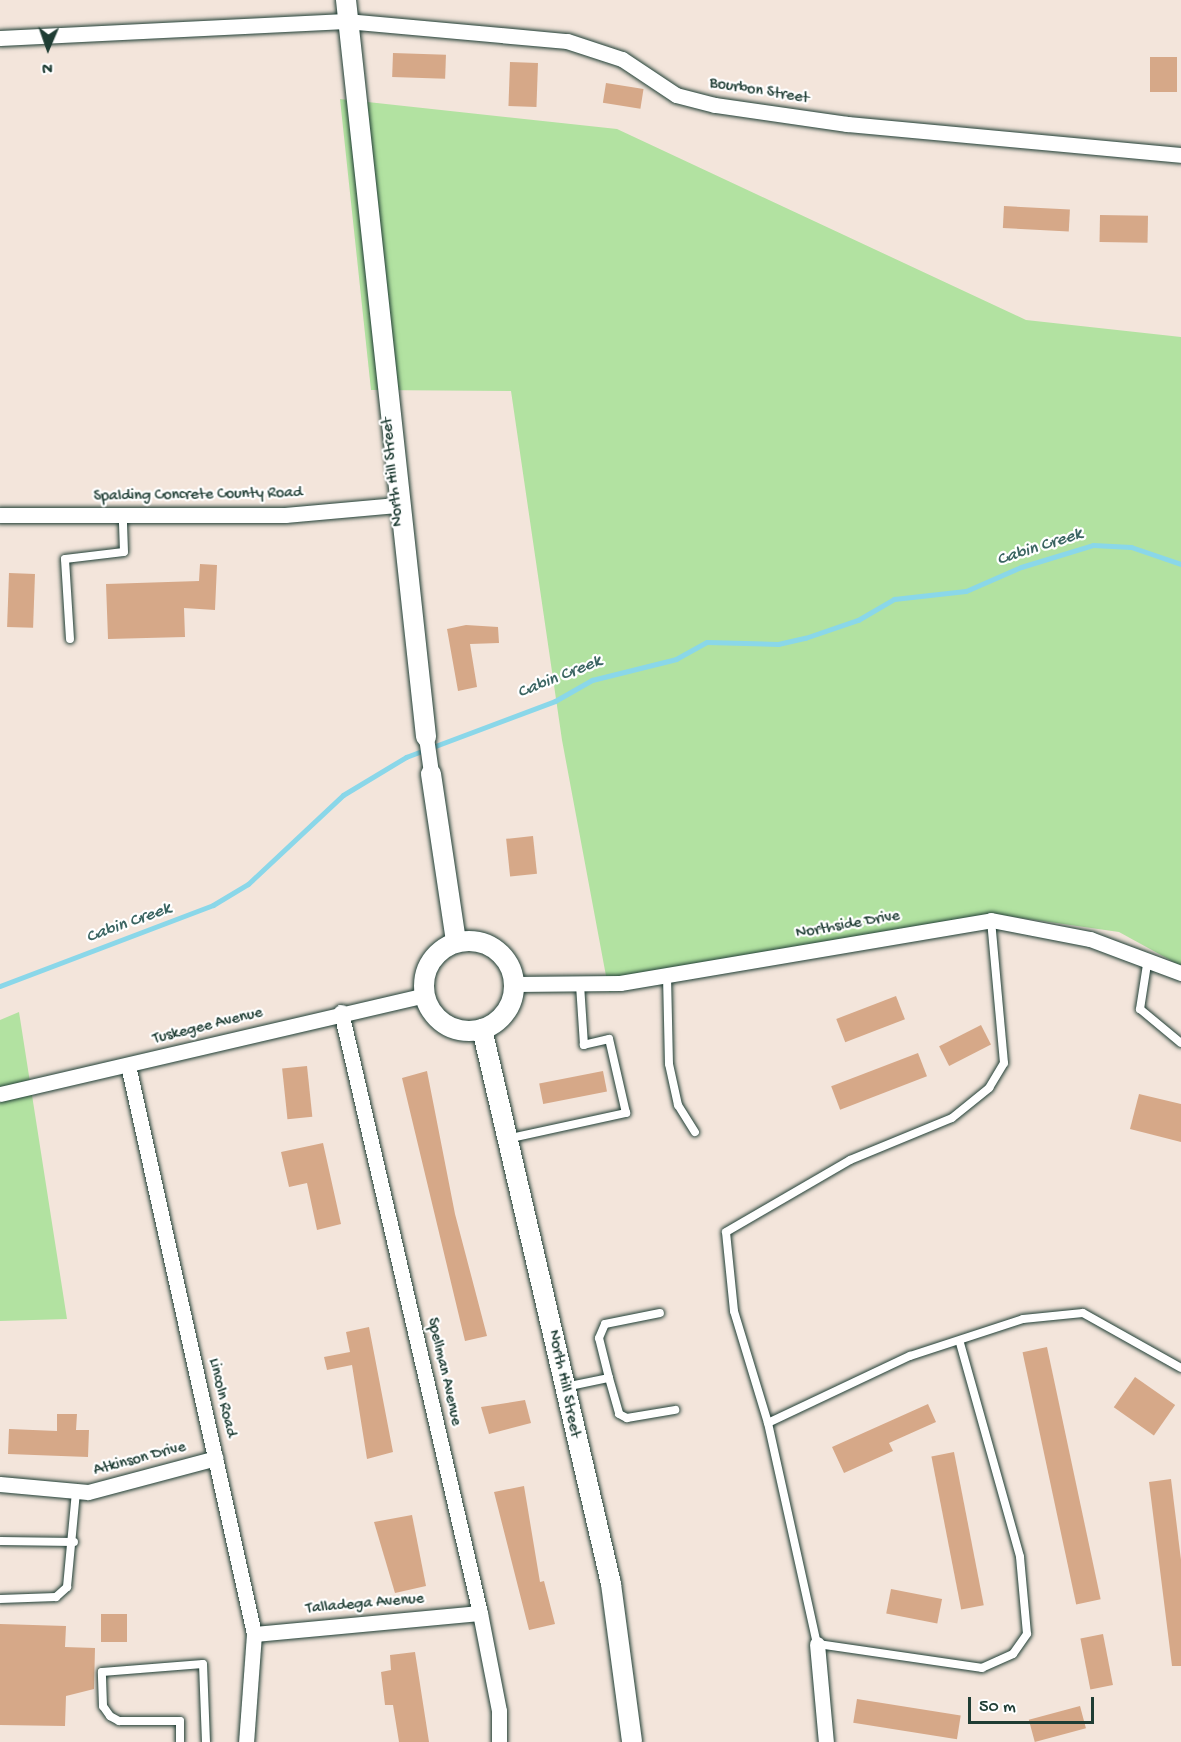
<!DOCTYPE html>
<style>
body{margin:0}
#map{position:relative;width:1181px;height:1742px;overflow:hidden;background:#f3e5db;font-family:"Gochi Hand",sans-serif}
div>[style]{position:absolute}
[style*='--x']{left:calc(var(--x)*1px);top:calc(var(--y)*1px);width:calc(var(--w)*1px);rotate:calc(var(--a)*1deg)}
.green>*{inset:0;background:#b2e2a1}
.stream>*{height:5px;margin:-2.5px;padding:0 2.5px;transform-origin:2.5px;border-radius:2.5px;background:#8ad7e9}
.building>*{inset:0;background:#d6a888;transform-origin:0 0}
.roads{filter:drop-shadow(0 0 2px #1f3d34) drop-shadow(0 0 2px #1f3d34)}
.lane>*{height:8px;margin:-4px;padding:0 4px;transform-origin:4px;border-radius:4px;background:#fff}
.street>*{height:15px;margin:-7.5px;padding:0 7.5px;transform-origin:7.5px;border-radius:7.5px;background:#fff}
.secondary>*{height:20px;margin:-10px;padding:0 10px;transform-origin:10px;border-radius:10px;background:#fff}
.secondary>.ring{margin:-10px;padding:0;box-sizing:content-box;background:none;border:20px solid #fff;border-radius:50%}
span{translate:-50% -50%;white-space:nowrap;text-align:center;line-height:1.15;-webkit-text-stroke:4.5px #fff;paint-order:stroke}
.street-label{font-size:16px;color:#1f3d34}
.water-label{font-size:18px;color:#3a6461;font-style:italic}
.north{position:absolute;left:18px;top:18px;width:60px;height:60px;-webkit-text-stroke:4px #fff;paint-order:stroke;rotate:182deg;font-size:16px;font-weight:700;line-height:24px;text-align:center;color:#1f3d34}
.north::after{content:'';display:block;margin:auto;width:21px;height:27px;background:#1f3d34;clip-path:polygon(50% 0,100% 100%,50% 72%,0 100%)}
.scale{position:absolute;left:968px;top:1697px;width:126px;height:27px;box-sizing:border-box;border:3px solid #1f3d34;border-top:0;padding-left:8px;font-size:18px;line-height:21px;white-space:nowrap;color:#1f3d34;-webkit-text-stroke:4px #fff;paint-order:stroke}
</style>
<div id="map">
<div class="green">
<i style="clip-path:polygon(340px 99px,617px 129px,1026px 320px,1181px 337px,1181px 966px,1119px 932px,1008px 916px,609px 992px,562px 740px,511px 391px,371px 390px)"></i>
<i style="clip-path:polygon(19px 1012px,67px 1319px,0 1321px,0 1020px)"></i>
</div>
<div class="stream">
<i style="--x:0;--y:986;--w:228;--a:-20.8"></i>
<i style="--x:213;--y:905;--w:41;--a:-31"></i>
<i style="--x:248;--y:884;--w:130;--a:-43.1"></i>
<i style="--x:343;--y:795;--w:74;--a:-31.1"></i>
<i style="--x:406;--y:757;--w:159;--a:-20.6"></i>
<i style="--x:555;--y:701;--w:43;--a:-29.6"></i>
<i style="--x:592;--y:680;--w:87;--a:-14"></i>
<i style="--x:676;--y:659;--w:35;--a:-29"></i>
<i style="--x:707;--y:642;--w:71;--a:1.6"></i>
<i style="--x:778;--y:644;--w:28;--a:-13"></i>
<i style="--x:805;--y:638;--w:56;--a:-18.8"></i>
<i style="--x:858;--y:620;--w:42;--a:-30.3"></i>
<i style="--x:894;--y:599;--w:72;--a:-6.3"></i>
<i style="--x:966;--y:591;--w:60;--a:-23.6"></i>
<i style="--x:1021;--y:567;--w:75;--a:-17"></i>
<i style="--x:1093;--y:545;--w:38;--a:3"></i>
<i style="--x:1131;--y:547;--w:53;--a:18.8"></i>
</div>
<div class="building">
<i style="left:393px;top:53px;width:53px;height:24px;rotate:2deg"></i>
<i style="left:1150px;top:57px;width:27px;height:35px"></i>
<i style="left:510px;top:62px;width:28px;height:44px;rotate:2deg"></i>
<i style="left:606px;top:83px;width:38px;height:20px;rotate:9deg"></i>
<i style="left:1004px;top:206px;width:66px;height:22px;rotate:3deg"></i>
<i style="left:1100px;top:215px;width:48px;height:27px;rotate:1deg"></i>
<i style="clip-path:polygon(200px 564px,217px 565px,215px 610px,184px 608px,185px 637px,108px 639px,106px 584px,199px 581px)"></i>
<i style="left:9px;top:573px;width:26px;height:54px;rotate:2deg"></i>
<i style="clip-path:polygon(466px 625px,498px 627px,499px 643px,470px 644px,477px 687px,458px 691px,447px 629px)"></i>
<i style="left:533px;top:836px;width:38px;height:27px;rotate:84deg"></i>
<i style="left:896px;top:996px;width:25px;height:64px;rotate:69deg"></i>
<i style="left:981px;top:1025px;width:22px;height:47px;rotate:63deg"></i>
<i style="left:918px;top:1053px;width:25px;height:93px;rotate:69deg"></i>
<i style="left:307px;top:1066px;width:51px;height:25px;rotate:84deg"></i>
<i style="clip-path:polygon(427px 1071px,455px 1214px,487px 1336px,465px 1341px,402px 1078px)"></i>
<i style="left:603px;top:1071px;width:21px;height:65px;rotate:79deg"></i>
<i style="clip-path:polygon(1139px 1094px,1181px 1104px,1181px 1142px,1130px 1129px)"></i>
<i style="clip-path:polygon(323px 1143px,341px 1224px,317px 1230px,307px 1183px,289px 1187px,281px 1152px)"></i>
<i style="clip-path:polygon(369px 1327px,393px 1452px,367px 1459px,352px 1365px,327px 1370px,324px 1357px,350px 1352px,346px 1332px)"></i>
<i style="left:1047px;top:1347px;width:258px;height:25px;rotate:78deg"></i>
<i style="left:1135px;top:1377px;width:49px;height:37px;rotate:35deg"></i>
<i style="clip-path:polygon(525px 1400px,531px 1423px,489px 1434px,481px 1407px)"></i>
<i style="clip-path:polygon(928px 1404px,936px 1422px,889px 1443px,893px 1451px,844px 1473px,832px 1447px)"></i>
<i style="clip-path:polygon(57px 1414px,77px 1414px,76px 1430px,89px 1430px,88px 1457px,8px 1454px,9px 1429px,57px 1431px)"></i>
<i style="left:954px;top:1452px;width:156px;height:23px;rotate:79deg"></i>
<i style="clip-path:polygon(1171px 1479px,1181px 1560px,1181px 1666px,1172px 1666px,1149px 1482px)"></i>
<i style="clip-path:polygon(524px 1486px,540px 1582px,544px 1581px,555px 1624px,529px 1630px,494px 1492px)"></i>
<i style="clip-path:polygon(412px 1515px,426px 1586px,395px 1593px,374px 1522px)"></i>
<i style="left:891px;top:1589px;width:52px;height:25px;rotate:11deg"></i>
<i style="left:101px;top:1614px;width:26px;height:28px"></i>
<i style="clip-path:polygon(0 1624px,66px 1626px,65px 1647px,95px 1648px,94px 1689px,66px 1696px,65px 1726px,0 1725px)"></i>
<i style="left:1103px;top:1634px;width:52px;height:23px;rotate:79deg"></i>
<i style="clip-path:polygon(415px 1652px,429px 1742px,399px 1742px,393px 1705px,385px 1705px,381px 1672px,391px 1670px,390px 1655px)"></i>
<i style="left:857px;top:1699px;width:105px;height:24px;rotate:9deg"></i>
<i style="left:1080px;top:1706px;width:23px;height:53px;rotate:75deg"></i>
</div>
<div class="roads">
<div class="lane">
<i style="--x:70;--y:639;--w:80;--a:-93.6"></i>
<i style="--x:65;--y:559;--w:59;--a:-6.8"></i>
<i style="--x:124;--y:552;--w:36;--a:-92"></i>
<i style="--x:1148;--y:958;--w:52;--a:98.9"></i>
<i style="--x:1140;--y:1009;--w:53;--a:39.7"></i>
<i style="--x:667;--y:976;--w:88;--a:88.7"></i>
<i style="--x:669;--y:1064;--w:42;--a:77.6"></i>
<i style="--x:678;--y:1105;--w:32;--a:58"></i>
<i style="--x:511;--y:1138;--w:118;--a:-12.3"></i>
<i style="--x:626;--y:1113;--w:76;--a:-102.9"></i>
<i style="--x:609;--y:1039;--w:26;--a:167"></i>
<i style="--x:584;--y:1045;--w:61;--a:-93.8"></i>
<i style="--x:960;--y:1343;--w:222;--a:74.3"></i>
<i style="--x:1020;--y:1557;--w:77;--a:84.8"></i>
<i style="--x:1027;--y:1634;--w:24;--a:125"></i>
<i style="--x:1013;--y:1654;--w:34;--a:156"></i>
<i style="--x:982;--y:1668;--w:167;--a:-171.7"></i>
<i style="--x:817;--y:1644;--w:226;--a:-102.5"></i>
<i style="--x:768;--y:1423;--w:117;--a:-106.9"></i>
<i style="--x:734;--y:1311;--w:79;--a:-95.8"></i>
<i style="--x:726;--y:1232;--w:143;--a:-30.1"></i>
<i style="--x:850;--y:1160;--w:110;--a:-22.4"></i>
<i style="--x:952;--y:1118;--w:48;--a:-39"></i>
<i style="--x:989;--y:1088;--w:29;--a:-59"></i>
<i style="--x:1004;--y:1063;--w:144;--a:-95.2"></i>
<i style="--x:609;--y:1378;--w:37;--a:74"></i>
<i style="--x:619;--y:1414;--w:9;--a:27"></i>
<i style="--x:627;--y:1418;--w:49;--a:-9.5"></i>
<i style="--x:565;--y:1387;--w:45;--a:-11.6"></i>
<i style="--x:609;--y:1378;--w:41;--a:-104"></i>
<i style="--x:599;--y:1338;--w:15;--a:-67"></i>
<i style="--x:605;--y:1324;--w:56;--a:-11.3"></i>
<i style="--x:768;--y:1423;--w:157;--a:-25.3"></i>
<i style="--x:910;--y:1356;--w:119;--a:-18.1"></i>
<i style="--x:1023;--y:1319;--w:60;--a:-5.7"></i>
<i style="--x:1083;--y:1313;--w:112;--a:29.3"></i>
<i style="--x:0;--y:1541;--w:74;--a:0.8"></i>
<i style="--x:0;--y:1599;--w:56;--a:-2"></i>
<i style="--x:56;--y:1597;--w:15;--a:-42"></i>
<i style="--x:67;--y:1587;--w:96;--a:-84.6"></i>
<i style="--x:180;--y:1742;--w:21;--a:-90"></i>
<i style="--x:180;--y:1721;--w:61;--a:180"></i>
<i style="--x:119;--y:1721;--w:10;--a:-151"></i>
<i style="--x:110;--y:1716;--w:12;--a:-125"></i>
<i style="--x:103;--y:1706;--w:34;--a:-92"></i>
<i style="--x:102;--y:1672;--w:101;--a:-4.5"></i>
<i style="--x:203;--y:1664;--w:78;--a:87.8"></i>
</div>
<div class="street">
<i style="--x:0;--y:38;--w:346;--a:-2.8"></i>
<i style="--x:346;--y:21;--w:222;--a:5.2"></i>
<i style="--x:567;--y:41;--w:58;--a:18.1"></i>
<i style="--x:622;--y:59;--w:65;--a:33.7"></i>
<i style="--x:676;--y:95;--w:40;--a:14.4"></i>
<i style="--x:715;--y:105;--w:133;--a:8.2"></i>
<i style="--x:847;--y:124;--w:335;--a:5.3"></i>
<i style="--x:0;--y:515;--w:285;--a:0"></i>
<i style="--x:285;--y:515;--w:112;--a:-5.1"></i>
<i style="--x:426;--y:737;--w:37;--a:82"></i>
<i style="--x:515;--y:984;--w:105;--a:-0.5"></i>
<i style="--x:620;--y:983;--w:376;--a:-9.6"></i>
<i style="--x:991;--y:920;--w:101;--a:10.9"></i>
<i style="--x:1090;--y:939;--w:97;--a:20.5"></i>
<i style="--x:341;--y:1012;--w:617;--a:76.98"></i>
<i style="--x:480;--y:1613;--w:100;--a:79"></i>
<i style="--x:499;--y:1711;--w:31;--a:90"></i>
<i style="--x:128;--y:1065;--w:583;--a:77.51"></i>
<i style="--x:254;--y:1634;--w:108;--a:94.2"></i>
<i style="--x:0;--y:1094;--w:435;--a:-13.1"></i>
<i style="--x:0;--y:1484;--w:88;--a:5.2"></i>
<i style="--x:88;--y:1492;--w:132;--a:-14.9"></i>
<i style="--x:254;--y:1634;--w:227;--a:-5.3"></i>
<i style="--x:817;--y:1644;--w:98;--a:84.8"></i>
</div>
<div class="secondary">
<i style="--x:346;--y:0;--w:741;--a:83.8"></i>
<i style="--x:431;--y:774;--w:170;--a:81.5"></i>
<i class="ring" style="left:424px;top:941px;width:70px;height:70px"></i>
<i style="--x:482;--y:1029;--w:570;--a:76.91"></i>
<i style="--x:611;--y:1584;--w:159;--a:82.4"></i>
</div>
</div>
<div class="street-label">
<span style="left:759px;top:92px;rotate:9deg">Bourbon Street</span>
<span style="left:394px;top:472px;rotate:-96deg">North Hill Street</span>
<span style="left:198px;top:496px;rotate:-1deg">Spalding Concrete County Road</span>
<span style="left:848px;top:926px;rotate:-10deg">Northside Drive</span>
<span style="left:208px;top:1027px;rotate:-14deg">Tuskegee Avenue</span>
<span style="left:443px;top:1372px;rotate:77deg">Spellman Avenue</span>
<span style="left:563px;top:1384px;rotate:78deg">North Hill Street</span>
<span style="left:221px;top:1398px;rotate:77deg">Lincoln Road</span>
<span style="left:140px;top:1460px;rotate:-15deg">Atkinson Drive</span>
<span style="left:365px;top:1605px;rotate:-5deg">Talladega Avenue</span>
</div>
<div class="water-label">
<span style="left:1040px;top:548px;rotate:-18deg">Cabin Creek</span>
<span style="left:560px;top:678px;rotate:-22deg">Cabin Creek</span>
<span style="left:129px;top:924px;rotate:-20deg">Cabin Creek</span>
</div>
<div class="north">N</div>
<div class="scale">50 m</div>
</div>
